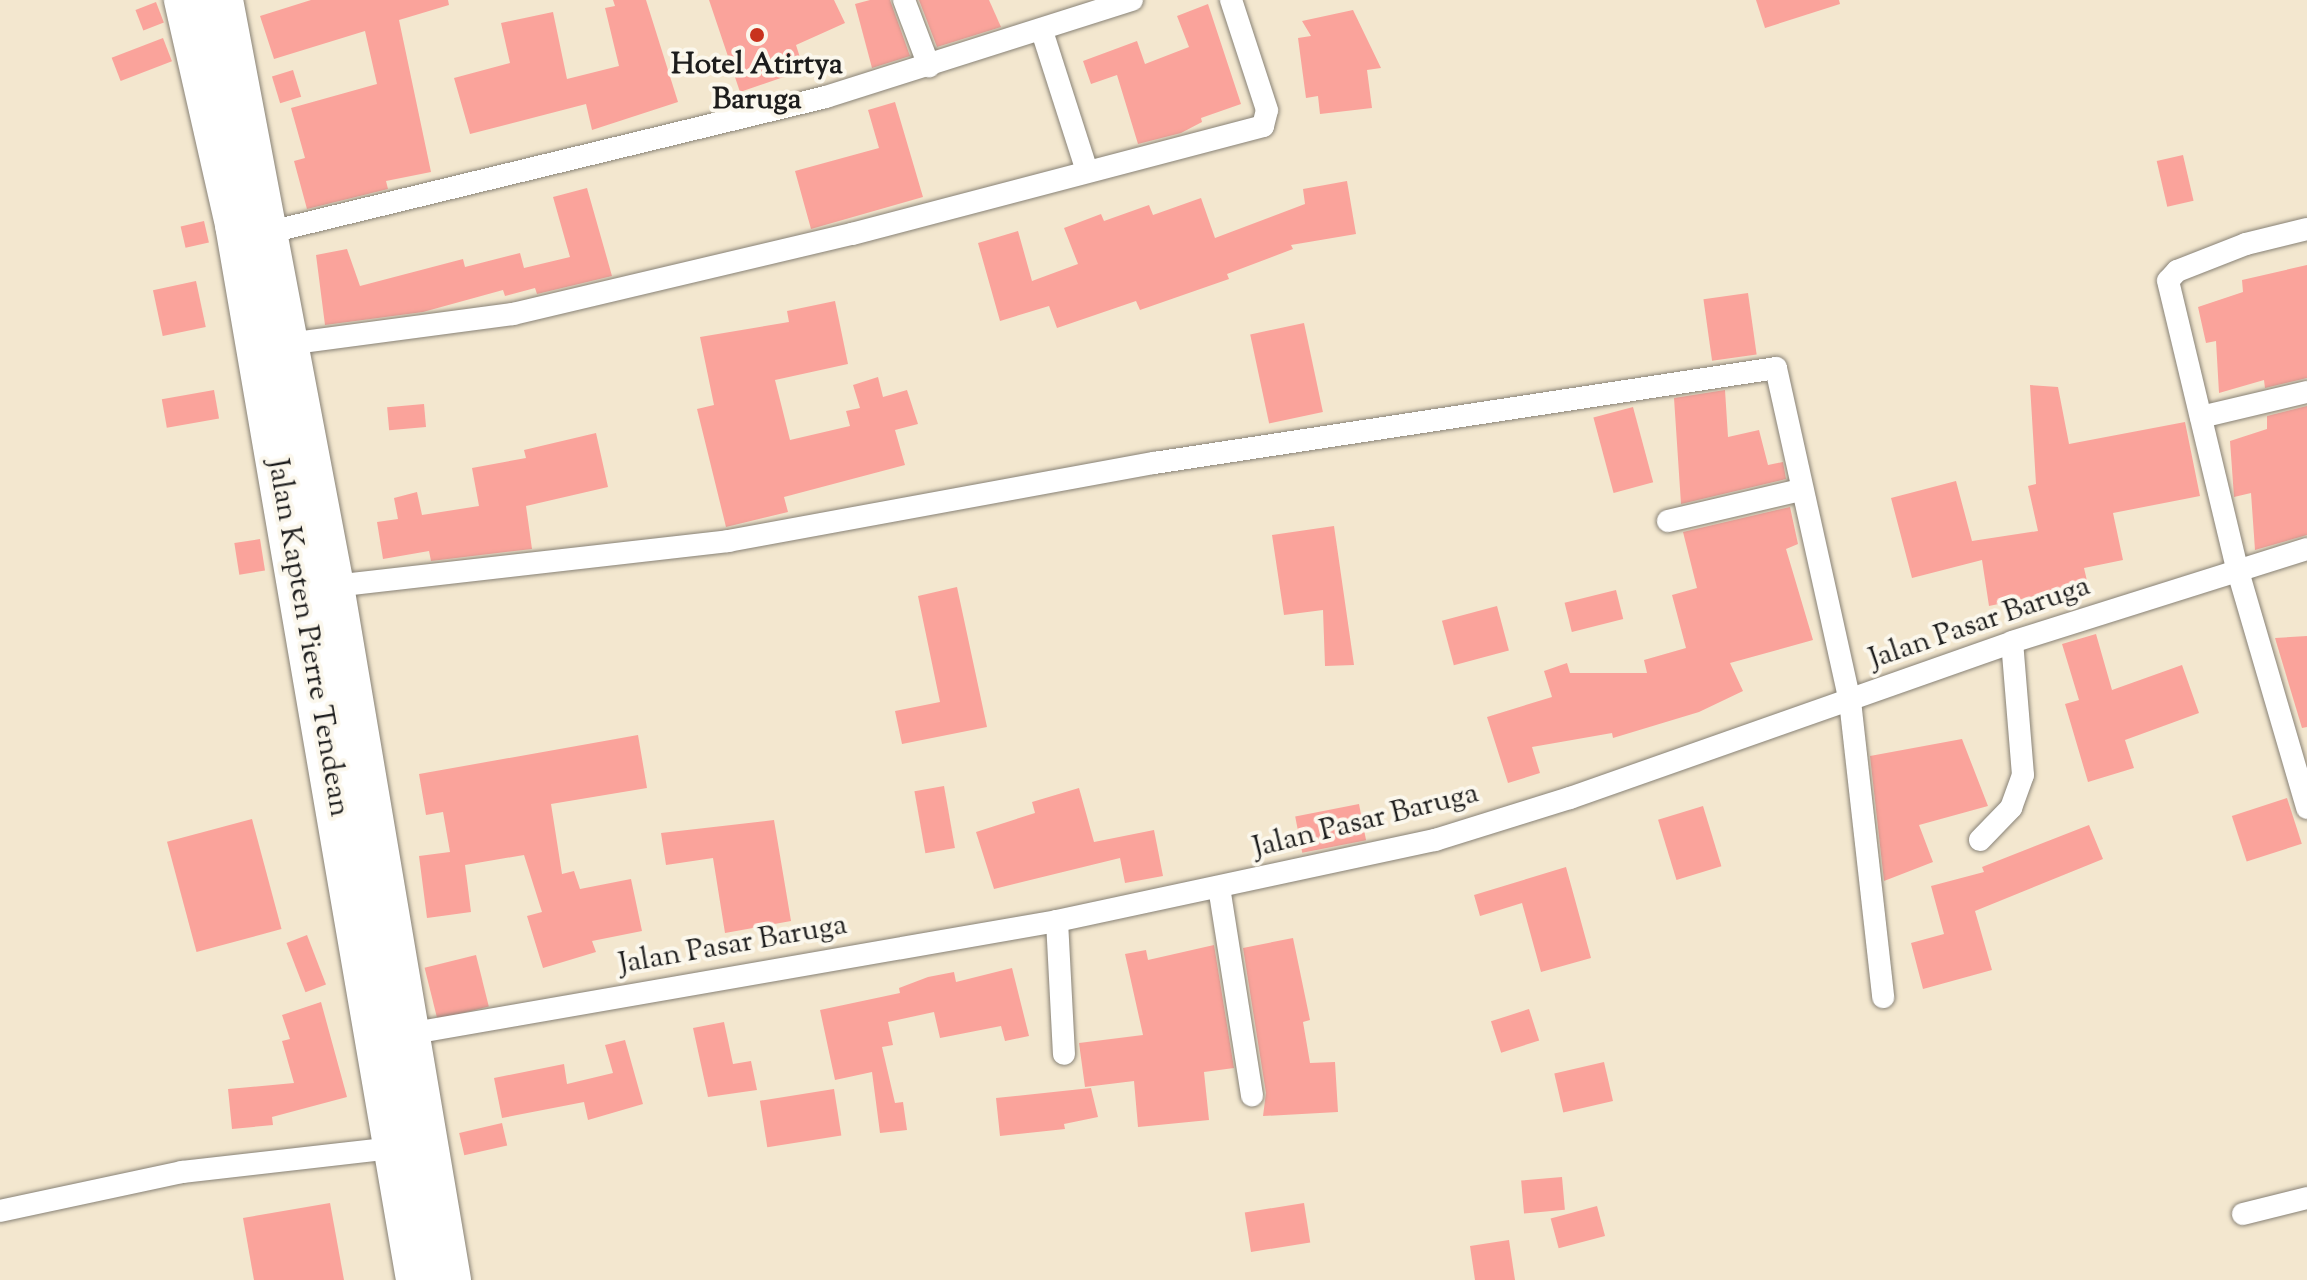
<!DOCTYPE html>
<style>
body{margin:0}
#map{position:relative;width:2307px;height:1280px;overflow:hidden;background:#f3e7cf;font-family:"Sorts Mill Goudy",serif}
div>[style]{position:absolute}
[style*='--x']{left:calc(var(--x)*1px);top:calc(var(--y)*1px);width:calc(var(--w)*1px);rotate:calc(var(--a)*1deg)}
.building>*{inset:0;background:#faa39b;transform-origin:0 0}
.roads{filter:drop-shadow(0 0 2px #888276) drop-shadow(0 0 2px #888276)}
.street>*{height:22px;margin:-11px;padding:0 11px;transform-origin:11px;border-radius:11px;background:#fff}
.highway>*{height:40px;margin:-20px;padding:0 20px;transform-origin:20px;border-radius:20px;background:#fff}
.dots>*{width:22px;height:22px;translate:-50% -50%;box-sizing:border-box;border:4px solid #fbf7ec;border-radius:50%}
span{translate:-50% -50%;white-space:nowrap;text-align:center;line-height:1.15;-webkit-text-stroke:8px #fbf7ec;paint-order:stroke}
.poi-label{font-size:30px;color:#1c1c1c;font-weight:700}
.street-label{font-size:30px;color:#1c1c1c}
</style>
<div id="map">
<div class="building">
<i style="clip-path:polygon(311px 0,448px 0,449px 5px,399px 20px,431px 172px,386px 181px,388px 189px,307px 209px,294px 161px,305px 158px,291px 108px,377px 84px,365px 31px,274px 59px,260px 16px)"></i>
<i style="clip-path:polygon(613px 0,646px 0,678px 102px,592px 130px,586px 104px,470px 134px,454px 78px,510px 63px,501px 23px,553px 12px,567px 79px,619px 66px,605px 8px,615px 6px)"></i>
<i style="clip-path:polygon(709px 0,834px 0,845px 23px,796px 45px,804px 70px,740px 92px)"></i>
<i style="clip-path:polygon(870px 0,890px 0,910px 56px,872px 68px,855px 4px)"></i>
<i style="clip-path:polygon(919px 0,989px 0,1001px 27px,937px 47px)"></i>
<i style="clip-path:polygon(1756px 0,1839px 0,1840px 4px,1765px 28px)"></i>
<i style="left:156px;top:2px;width:22px;height:22px;rotate:69deg"></i>
<i style="clip-path:polygon(1208px 4px,1241px 104px,1201px 118px,1202px 122px,1181px 133px,1138px 144px,1117px 75px,1091px 84px,1083px 61px,1137px 41px,1145px 64px,1189px 47px,1177px 16px)"></i>
<i style="clip-path:polygon(1353px 10px,1381px 68px,1367px 70px,1372px 108px,1320px 114px,1318px 96px,1306px 98px,1298px 38px,1311px 36px,1302px 21px)"></i>
<i style="left:163px;top:38px;width:25px;height:55px;rotate:69deg"></i>
<i style="left:293px;top:70px;width:28px;height:22px;rotate:73deg"></i>
<i style="clip-path:polygon(895px 102px,923px 197px,811px 229px,795px 171px,879px 148px,868px 110px)"></i>
<i style="left:2183px;top:155px;width:47px;height:27px;rotate:77deg"></i>
<i style="clip-path:polygon(1347px 181px,1356px 234px,1291px 245px,1293px 249px,1227px 274px,1229px 279px,1140px 310px,1136px 301px,1057px 328px,1049px 306px,1000px 321px,978px 243px,1018px 231px,1032px 281px,1078px 264px,1064px 228px,1101px 214px,1104px 221px,1149px 205px,1153px 215px,1201px 198px,1215px 238px,1305px 204px,1303px 189px)"></i>
<i style="clip-path:polygon(587px 188px,612px 276px,537px 294px,535px 288px,505px 296px,503px 290px,423px 312px,325px 325px,316px 255px,347px 249px,360px 286px,463px 259px,465px 267px,520px 253px,524px 268px,570px 257px,553px 197px)"></i>
<i style="left:204px;top:221px;width:22px;height:24px;rotate:77deg"></i>
<i style="clip-path:polygon(2307px 265px,2307px 378px,2265px 388px,2264px 380px,2219px 393px,2216px 341px,2206px 343px,2198px 307px,2243px 292px,2242px 280px)"></i>
<i style="left:196px;top:281px;width:47px;height:44px;rotate:78deg"></i>
<i style="left:1748px;top:293px;width:62px;height:45px;rotate:82deg"></i>
<i style="clip-path:polygon(835px 301px,848px 364px,775px 380px,790px 440px,850px 426px,846px 411px,860px 408px,853px 385px,878px 377px,883px 397px,907px 390px,918px 424px,895px 430px,905px 465px,784px 497px,788px 512px,726px 527px,697px 409px,714px 405px,700px 337px,789px 322px,787px 311px)"></i>
<i style="left:1304px;top:323px;width:91px;height:55px;rotate:78deg"></i>
<i style="clip-path:polygon(2030px 385px,2058px 387px,2069px 444px,2185px 422px,2200px 496px,2113px 513px,2123px 560px,2084px 568px,2088px 585px,1989px 606px,1982px 560px,1912px 578px,1891px 498px,1956px 481px,1972px 541px,2038px 531px,2028px 486px,2036px 484px)"></i>
<i style="left:214px;top:390px;width:29px;height:53px;rotate:80deg"></i>
<i style="clip-path:polygon(1725px 390px,1728px 437px,1759px 430px,1768px 465px,1783px 462px,1786px 479px,1681px 504px,1674px 398px)"></i>
<i style="left:424px;top:404px;width:23px;height:37px;rotate:85deg"></i>
<i style="clip-path:polygon(2307px 406px,2307px 535px,2255px 550px,2251px 493px,2234px 497px,2230px 441px,2267px 429px,2267px 416px)"></i>
<i style="left:1633px;top:407px;width:78px;height:41px;rotate:75deg"></i>
<i style="clip-path:polygon(596px 433px,608px 487px,526px 506px,532px 549px,431px 561px,429px 551px,383px 559px,377px 522px,398px 519px,394px 498px,417px 492px,422px 515px,479px 506px,472px 468px,526px 458px,524px 450px)"></i>
<i style="clip-path:polygon(1790px 507px,1798px 544px,1786px 549px,1813px 640px,1730px 663px,1743px 691px,1699px 712px,1613px 738px,1612px 733px,1532px 747px,1540px 773px,1508px 783px,1487px 717px,1552px 697px,1544px 671px,1567px 663px,1570px 673px,1647px 673px,1644px 660px,1686px 648px,1672px 595px,1697px 588px,1683px 532px)"></i>
<i style="clip-path:polygon(1334px 526px,1354px 665px,1325px 666px,1323px 610px,1284px 615px,1272px 535px)"></i>
<i style="left:260px;top:539px;width:32px;height:26px;rotate:81deg"></i>
<i style="clip-path:polygon(957px 587px,987px 727px,902px 744px,895px 711px,940px 702px,918px 596px)"></i>
<i style="left:1616px;top:590px;width:30px;height:53px;rotate:76deg"></i>
<i style="left:1497px;top:606px;width:46px;height:57px;rotate:75deg"></i>
<i style="clip-path:polygon(2096px 634px,2112px 690px,2182px 665px,2199px 713px,2125px 740px,2134px 768px,2088px 782px,2065px 704px,2079px 700px,2062px 644px)"></i>
<i style="clip-path:polygon(2307px 636px,2307px 727px,2302px 728px,2275px 638px)"></i>
<i style="clip-path:polygon(638px 735px,647px 788px,551px 804px,562px 874px,574px 871px,580px 889px,631px 879px,642px 931px,592px 941px,596px 952px,543px 968px,527px 916px,542px 912px,524px 855px,465px 865px,471px 912px,427px 918px,419px 856px,450px 852px,443px 812px,426px 815px,419px 774px)"></i>
<i style="clip-path:polygon(1962px 739px,1988px 806px,1919px 825px,1933px 862px,1884px 881px,1870px 756px)"></i>
<i style="left:944px;top:786px;width:63px;height:30px;rotate:80deg"></i>
<i style="clip-path:polygon(1079px 788px,1094px 842px,1154px 830px,1163px 876px,1125px 883px,1120px 858px,994px 889px,976px 832px,1035px 813px,1032px 802px)"></i>
<i style="left:2287px;top:798px;width:48px;height:58px;rotate:72deg"></i>
<i style="left:1359px;top:804px;width:37px;height:65px;rotate:79deg"></i>
<i style="left:1703px;top:806px;width:63px;height:47px;rotate:73deg"></i>
<i style="left:252px;top:819px;width:114px;height:88px;rotate:75deg"></i>
<i style="clip-path:polygon(774px 820px,791px 921px,725px 933px,713px 858px,666px 865px,661px 833px)"></i>
<i style="clip-path:polygon(2089px 825px,2103px 859px,1975px 911px,1992px 970px,1923px 989px,1911px 943px,1944px 934px,1931px 886px,1984px 872px,1982px 867px)"></i>
<i style="clip-path:polygon(1566px 867px,1591px 958px,1541px 972px,1522px 903px,1480px 916px,1474px 895px)"></i>
<i style="left:307px;top:935px;width:53px;height:22px;rotate:69deg"></i>
<i style="clip-path:polygon(1293px 938px,1310px 1020px,1303px 1022px,1310px 1063px,1335px 1062px,1338px 1112px,1263px 1116px,1266px 1093px,1243px 948px)"></i>
<i style="clip-path:polygon(1214px 945px,1234px 1068px,1204px 1072px,1209px 1120px,1138px 1127px,1134px 1081px,1085px 1087px,1079px 1043px,1143px 1035px,1125px 954px,1146px 950px,1148px 960px)"></i>
<i style="left:476px;top:955px;width:53px;height:53px;rotate:76deg"></i>
<i style="clip-path:polygon(1012px 968px,1029px 1036px,1005px 1041px,1001px 1026px,940px 1038px,934px 1012px,888px 1022px,893px 1045px,882px 1047px,895px 1103px,903px 1102px,907px 1130px,880px 1133px,872px 1072px,835px 1080px,820px 1010px,900px 993px,899px 988px,928px 977px,954px 972px,956px 982px)"></i>
<i style="clip-path:polygon(321px 1002px,347px 1097px,272px 1117px,273px 1125px,232px 1129px,228px 1089px,294px 1083px,282px 1041px,290px 1039px,282px 1015px)"></i>
<i style="left:1529px;top:1009px;width:33px;height:40px;rotate:72deg"></i>
<i style="clip-path:polygon(724px 1022px,733px 1064px,751px 1061px,757px 1090px,708px 1097px,693px 1028px)"></i>
<i style="clip-path:polygon(625px 1040px,643px 1104px,588px 1120px,584px 1102px,502px 1118px,494px 1078px,564px 1064px,567px 1084px,613px 1073px,605px 1045px)"></i>
<i style="left:1604px;top:1062px;width:40px;height:51px;rotate:77deg"></i>
<i style="clip-path:polygon(1091px 1088px,1098px 1117px,1064px 1124px,1065px 1129px,1000px 1136px,996px 1098px)"></i>
<i style="left:834px;top:1089px;width:47px;height:75px;rotate:81deg"></i>
<i style="left:502px;top:1123px;width:23px;height:44px;rotate:77deg"></i>
<i style="left:1562px;top:1177px;width:33px;height:41px;rotate:85deg"></i>
<i style="clip-path:polygon(330px 1203px,344px 1280px,254px 1280px,243px 1218px)"></i>
<i style="left:1304px;top:1203px;width:40px;height:60px;rotate:81deg"></i>
<i style="left:1597px;top:1206px;width:31px;height:48px;rotate:75deg"></i>
<i style="clip-path:polygon(1509px 1240px,1515px 1280px,1475px 1280px,1470px 1246px)"></i>
</div>
<div class="roads">
<div class="street">
<i style="--x:904;--y:0;--w:71;--a:69.3"></i>
<i style="--x:1042;--y:31;--w:147;--a:72.2"></i>
<i style="--x:2307;--y:229;--w:63;--a:166.2"></i>
<i style="--x:2246;--y:244;--w:74;--a:158.6"></i>
<i style="--x:2177;--y:271;--w:13;--a:132"></i>
<i style="--x:2168;--y:281;--w:295;--a:76.5"></i>
<i style="--x:2237;--y:568;--w:250;--a:73.7"></i>
<i style="--x:270;--y:232;--w:572;--a:-13.65"></i>
<i style="--x:826;--y:97;--w:321;--a:-17.6"></i>
<i style="--x:288;--y:344;--w:227;--a:-7.6"></i>
<i style="--x:513;--y:314;--w:348;--a:-13.3"></i>
<i style="--x:852;--y:234;--w:425;--a:-14.7"></i>
<i style="--x:1263;--y:126;--w:16;--a:-76"></i>
<i style="--x:1267;--y:110;--w:116;--a:-108.1"></i>
<i style="--x:2201;--y:417;--w:109;--a:-13.3"></i>
<i style="--x:1668;--y:521;--w:136;--a:-13.2"></i>
<i style="--x:334;--y:586;--w:397;--a:-6.5"></i>
<i style="--x:728;--y:541;--w:433;--a:-10.4"></i>
<i style="--x:1154;--y:463;--w:629;--a:-8.68"></i>
<i style="--x:1776;--y:368;--w:341;--a:77.5"></i>
<i style="--x:1850;--y:701;--w:298;--a:83.6"></i>
<i style="--x:1980;--y:840;--w:45;--a:-45.9"></i>
<i style="--x:2011;--y:808;--w:35;--a:-70"></i>
<i style="--x:2023;--y:775;--w:133;--a:-94.7"></i>
<i style="--x:1219;--y:887;--w:211;--a:81"></i>
<i style="--x:1057;--y:921;--w:133;--a:87"></i>
<i style="--x:402;--y:1035;--w:665;--a:-9.87"></i>
<i style="--x:1057;--y:921;--w:387;--a:-12.1"></i>
<i style="--x:1435;--y:840;--w:141;--a:-17.3"></i>
<i style="--x:1570;--y:798;--w:469;--a:-19.4"></i>
<i style="--x:2012;--y:642;--w:309;--a:-17.5"></i>
<i style="--x:0;--y:1211;--w:186;--a:-12.1"></i>
<i style="--x:182;--y:1172;--w:211;--a:-6.5"></i>
<i style="--x:2243;--y:1214;--w:66;--a:-14"></i>
</div>
<div class="highway">
<i style="--x:184;--y:0;--w:231;--a:77.2"></i>
<i style="--x:235;--y:225;--w:1070;--a:80.26"></i>
<i style="--x:223;--y:0;--w:596;--a:79.27"></i>
<i style="--x:334;--y:586;--w:704;--a:80.43"></i>
</div>
</div>
<div class="dots">
<i style="left:757px;top:35px;background:#c8321e"></i>
</div>
<div class="poi-label">
<span style="left:757px;top:83px">Hotel Atirtya<br>Baruga</span>
</div>
<div class="street-label">
<span style="left:1980px;top:624px;rotate:-19deg">Jalan Pasar Baruga</span>
<span style="left:307px;top:638px;rotate:80deg">Jalan Kapten Pierre Tendean</span>
<span style="left:1366px;top:822px;rotate:-14deg">Jalan Pasar Baruga</span>
<span style="left:733px;top:946px;rotate:-10deg">Jalan Pasar Baruga</span>
</div>
</div>
